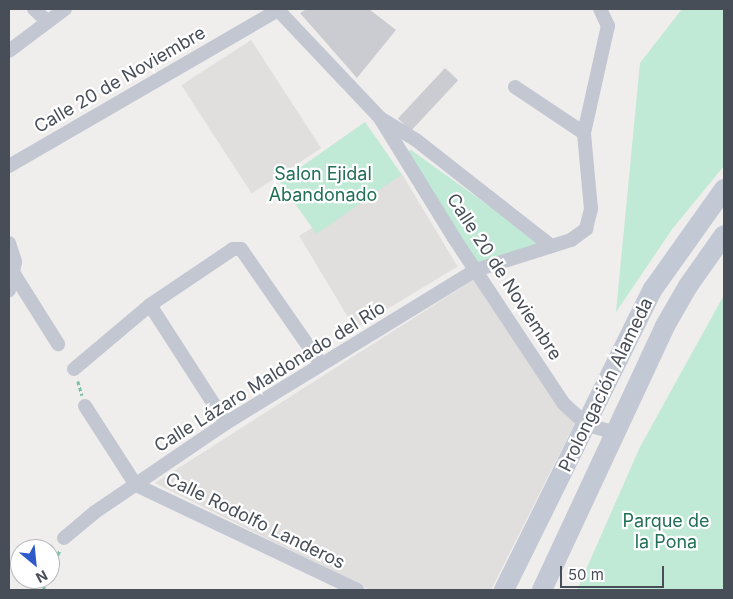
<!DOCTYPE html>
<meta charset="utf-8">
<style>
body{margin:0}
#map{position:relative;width:733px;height:599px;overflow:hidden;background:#f0eeed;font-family:Inter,sans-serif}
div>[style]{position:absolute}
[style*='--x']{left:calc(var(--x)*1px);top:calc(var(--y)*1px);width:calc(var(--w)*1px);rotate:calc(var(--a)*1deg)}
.education>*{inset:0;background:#e0dfde;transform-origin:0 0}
.green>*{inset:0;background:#c0e9d6;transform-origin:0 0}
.building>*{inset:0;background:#cbccd1;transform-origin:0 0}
.path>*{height:2.5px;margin-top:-1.25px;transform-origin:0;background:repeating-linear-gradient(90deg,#7cc2aa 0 4px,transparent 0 6.5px)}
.minor>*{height:14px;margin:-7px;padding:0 7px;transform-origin:7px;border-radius:7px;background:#c2c7d1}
.secondary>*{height:20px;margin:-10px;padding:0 10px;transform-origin:10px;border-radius:10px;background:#c2c8d4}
span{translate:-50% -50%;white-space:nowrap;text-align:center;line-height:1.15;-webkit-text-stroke:4.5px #fff;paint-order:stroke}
.street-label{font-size:18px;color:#484e58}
.park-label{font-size:18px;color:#217055}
.frame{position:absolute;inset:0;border:10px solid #484e58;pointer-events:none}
.north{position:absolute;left:10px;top:539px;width:50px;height:50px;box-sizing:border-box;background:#fff;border:1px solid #b6b8bc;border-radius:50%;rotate:152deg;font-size:14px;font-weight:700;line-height:20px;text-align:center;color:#484e58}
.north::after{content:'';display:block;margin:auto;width:18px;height:22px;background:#2e5ac9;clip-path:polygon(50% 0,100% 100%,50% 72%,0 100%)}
.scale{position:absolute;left:560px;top:566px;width:104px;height:22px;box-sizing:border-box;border:2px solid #484e58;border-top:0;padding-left:6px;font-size:15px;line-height:18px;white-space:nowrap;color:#484e58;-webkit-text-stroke:4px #fff;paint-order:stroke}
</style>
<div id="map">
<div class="education">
<i style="left:251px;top:40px;width:129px;height:83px;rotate:57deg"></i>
<i style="left:402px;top:174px;width:108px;height:120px;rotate:59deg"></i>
<i style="clip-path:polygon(481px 275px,576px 421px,491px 590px,370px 590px,155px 483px)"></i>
</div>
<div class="green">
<i style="clip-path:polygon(682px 9px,724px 9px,724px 166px,673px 228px,616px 312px,640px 63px)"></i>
<i style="left:365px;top:122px;width:64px;height:104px;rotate:55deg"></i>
<i style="clip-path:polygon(411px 150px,542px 244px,478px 266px,405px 152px)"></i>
<i style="clip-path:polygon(724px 295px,724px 590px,577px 590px,640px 447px)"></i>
</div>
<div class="building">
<i style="clip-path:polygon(307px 9px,369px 9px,396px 30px,357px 78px,300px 13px)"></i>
<i style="left:445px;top:68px;width:18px;height:69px;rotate:43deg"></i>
</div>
<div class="path">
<i style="--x:78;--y:381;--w:15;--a:74"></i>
<i style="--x:50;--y:573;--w:26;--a:-67"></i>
<i style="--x:43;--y:590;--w:12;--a:-70"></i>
</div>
<div class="minor">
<i style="--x:34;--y:9;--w:18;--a:43"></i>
<i style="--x:278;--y:10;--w:149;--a:46.6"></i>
<i style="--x:380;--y:118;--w:141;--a:58.3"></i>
<i style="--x:454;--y:238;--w:199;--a:56.5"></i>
<i style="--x:564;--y:404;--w:31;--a:42"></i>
<i style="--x:587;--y:425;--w:30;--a:15"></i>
<i style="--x:9;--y:51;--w:70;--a:-36.9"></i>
<i style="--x:515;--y:87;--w:83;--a:33.7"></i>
<i style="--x:380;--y:118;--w:42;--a:31.4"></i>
<i style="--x:416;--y:140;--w:172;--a:38.1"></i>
<i style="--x:9;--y:166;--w:313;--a:-30.1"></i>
<i style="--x:9;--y:243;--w:20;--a:72"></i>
<i style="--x:15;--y:262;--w:29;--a:102"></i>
<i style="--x:14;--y:274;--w:83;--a:57.8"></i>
<i style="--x:150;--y:305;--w:140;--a:57.2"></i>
<i style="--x:74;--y:369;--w:99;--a:-40.1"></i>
<i style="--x:150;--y:305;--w:100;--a:-34"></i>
<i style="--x:233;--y:249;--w:8;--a:0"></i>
<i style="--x:241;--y:249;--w:140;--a:55.2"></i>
<i style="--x:85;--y:406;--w:94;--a:57.2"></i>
<i style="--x:136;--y:485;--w:245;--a:25.4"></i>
<i style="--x:64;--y:538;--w:40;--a:-40"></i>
<i style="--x:95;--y:512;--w:158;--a:-34.2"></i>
<i style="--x:226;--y:423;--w:293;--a:-31.5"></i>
<i style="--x:476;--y:270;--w:100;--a:-17.5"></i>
<i style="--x:571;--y:240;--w:19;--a:-36"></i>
<i style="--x:586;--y:229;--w:21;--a:-76"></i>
<i style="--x:591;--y:209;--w:76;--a:-95.3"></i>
<i style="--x:584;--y:133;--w:110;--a:-77.4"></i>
<i style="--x:608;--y:26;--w:19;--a:-115"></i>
</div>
<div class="secondary">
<i style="--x:504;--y:590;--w:336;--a:-63.7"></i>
<i style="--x:653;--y:289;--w:123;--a:-54.6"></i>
<i style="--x:542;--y:590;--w:291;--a:-65"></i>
<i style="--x:665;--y:326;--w:46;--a:-60.1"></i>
<i style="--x:688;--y:286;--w:62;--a:-54.8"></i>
</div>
<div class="street-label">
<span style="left:120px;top:80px;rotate:-30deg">Calle 20 de Noviembre</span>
<span style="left:504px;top:277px;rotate:57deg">Calle 20 de Noviembre</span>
<span style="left:270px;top:377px;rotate:-32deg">Calle Lázaro Maldonado del Río</span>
<span style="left:606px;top:385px;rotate:-64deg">Prolongación Alameda</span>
<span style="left:255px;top:521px;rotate:26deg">Calle Rodolfo Landeros</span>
</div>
<div class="park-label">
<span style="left:323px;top:185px">Salon Ejidal<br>Abandonado</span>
<span style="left:666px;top:532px">Parque de<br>la Pona</span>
</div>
<div class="frame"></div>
<div class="north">N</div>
<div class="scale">50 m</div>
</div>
